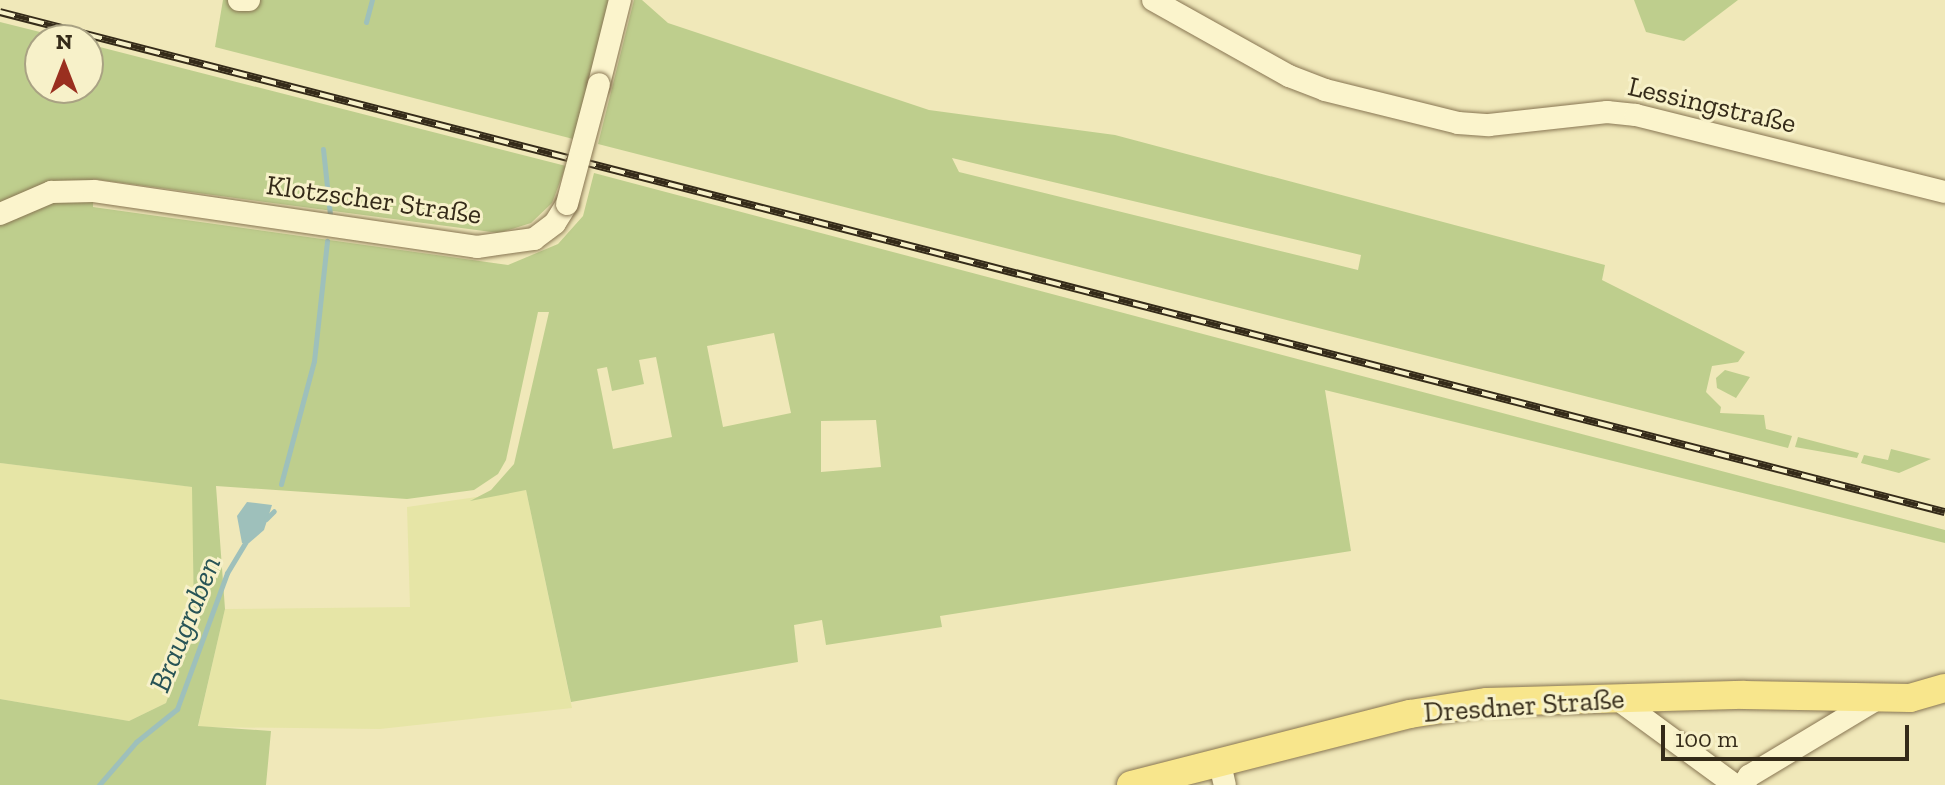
<!DOCTYPE html>
<meta charset="utf-8">
<style>
body{margin:0}
#map{position:relative;width:1945px;height:785px;overflow:hidden;background:#f0e8b9;font-family:"Zilla Slab",serif}
div>[style]{position:absolute}
[style*='--x']{left:calc(var(--x)*1px);top:calc(var(--y)*1px);width:calc(var(--w)*1px);rotate:calc(var(--a)*1deg)}
.farmland>*{inset:0;background:#e6e5a6}
.green>*{inset:0;background:#bece8d}
.water>*{inset:0;background:#9ec0bb}
.stream>*{height:5px;margin:-2.5px;padding:0 2.5px;transform-origin:2.5px;border-radius:2.5px;background:#9ec0bb}
.roads{filter:drop-shadow(0 0 2px #887653) drop-shadow(0 0 2px #887653)}
.minor>*{height:22px;margin:-11px;padding:0 11px;transform-origin:11px;border-radius:11px;background:#fbf4cc}
.major>*{height:28px;margin:-14px;padding:0 14px;transform-origin:14px;border-radius:14px;background:#f8e68c}
.rail>*{height:8px;margin-top:-4px;transform-origin:0;background:repeating-linear-gradient(90deg,#f7f1c9 0 15px,#352b19 0 30px);box-sizing:border-box;border-block:2px solid #352b19}
.bridges{filter:drop-shadow(0 0 2px #887653) drop-shadow(0 0 2px #887653)}
.minor-bridge>*{height:22px;margin:-11px;padding:0 11px;transform-origin:11px;border-radius:11px;background:#fbf4cc}
span{translate:-50% -50%;white-space:nowrap;text-align:center;line-height:1.15;-webkit-text-stroke:6px #f7f1c9;paint-order:stroke}
.street-label{font-size:28px;color:#352b19}
.water-label{font-size:30px;color:#275356;font-style:italic}
.north{position:absolute;left:24px;top:24px;width:80px;height:80px;box-sizing:border-box;background:#f7f1c9;border:2px solid #a9a283;border-radius:50%;rotate:0deg;font-size:22px;font-weight:700;line-height:32px;text-align:center;color:#352b19}
.north::after{content:'';display:block;margin:auto;width:28px;height:36px;background:#9a2f1f;clip-path:polygon(50% 0,100% 100%,50% 72%,0 100%)}
.scale{position:absolute;left:1661px;top:725px;width:248px;height:36px;box-sizing:border-box;border:4px solid #352b19;border-top:0;padding-left:10px;font-size:24px;line-height:28px;white-space:nowrap;color:#352b19;-webkit-text-stroke:6px #f7f1c9;paint-order:stroke}
</style>
<div id="map">
<div class="farmland">
<i style="clip-path:polygon(0 463px,193px 487px,194px 622px,166px 703px,129px 721px,0 699px)"></i>
<i style="clip-path:polygon(526px 490px,572px 708px,380px 729px,198px 727px,225px 609px,410px 607px,407px 507px)"></i>
</div>
<div class="green">
<i style="clip-path:polygon(223px 0,617px 0,581px 141px,215px 47px)"></i>
<i style="clip-path:polygon(evenodd,634px 0,642px 0,668px 23px,929px 110px,1115px 135px,1605px 265px,1602px 280px,1745px 352px,1738px 362px,1712px 366px,1706px 392px,1721px 407px,1720px 413px,1764px 415px,1766px 429px,1792px 436px,1788px 448px,598px 144px,634px 0,952px 158px,1361px 255px,1358px 270px,959px 172px,952px 158px)"></i>
<i style="clip-path:polygon(1634px 0,1738px 0,1684px 41px,1646px 32px)"></i>
<i style="clip-path:polygon(evenodd,0 22px,72px 40px,40px 40px,40px 88px,88px 88px,88px 44px,566px 166px,552px 203px,531px 223px,499px 233px,93px 179px,93px 207px,508px 265px,558px 244px,583px 216px,594px 173px,1945px 530px,1945px 543px,1325px 390px,1351px 551px,940px 616px,942px 627px,826px 645px,822px 620px,794px 625px,798px 662px,571px 702px,526px 490px,470px 501px,491px 490px,514px 464px,549px 312px,538px 312px,506px 460px,498px 474px,474px 490px,407px 499px,216px 486px,225px 609px,198px 726px,271px 731px,266px 785px,0 785px,0 699px,129px 721px,166px 703px,194px 622px,192px 487px,0 463px,0 22px,774px 333px,791px 413px,723px 427px,707px 346px,774px 333px,0 22px,656px 357px,672px 437px,613px 449px,597px 369px,607px 367px,612px 391px,644px 384px,639px 360px,656px 357px,0 22px,876px 420px,881px 467px,821px 472px,821px 421px,876px 420px)"></i>
<i style="clip-path:polygon(1725px 370px,1750px 377px,1736px 398px,1717px 388px,1716px 378px)"></i>
<i style="clip-path:polygon(1798px 437px,1859px 453px,1857px 458px,1795px 447px)"></i>
<i style="clip-path:polygon(1891px 449px,1931px 459px,1899px 473px,1861px 463px,1864px 455px,1888px 460px)"></i>
</div>
<div class="water">
<i style="clip-path:polygon(247px 502px,272px 505px,264px 530px,249px 543px,242px 543px,237px 516px)"></i>
</div>
<div class="stream">
<i style="--x:366;--y:22;--w:23;--a:-75"></i>
<i style="--x:323;--y:149;--w:65;--a:83.9"></i>
<i style="--x:281;--y:484;--w:127;--a:-75"></i>
<i style="--x:314;--y:361;--w:121;--a:-83.8"></i>
<i style="--x:266;--y:519;--w:11;--a:-45"></i>
<i style="--x:99;--y:785;--w:57;--a:-49.3"></i>
<i style="--x:136;--y:742;--w:53;--a:-38.8"></i>
<i style="--x:177;--y:709;--w:145;--a:-69.8"></i>
<i style="--x:227;--y:573;--w:41;--a:-59"></i>
</div>
<div class="roads">
<div class="minor">
<i style="--x:239;--y:0;--w:10;--a:0"></i>
<i style="--x:1153;--y:0;--w:156;--a:29.2"></i>
<i style="--x:1289;--y:76;--w:39;--a:21"></i>
<i style="--x:1325;--y:90;--w:137;--a:13.9"></i>
<i style="--x:1458;--y:123;--w:31;--a:4"></i>
<i style="--x:1489;--y:125;--w:119;--a:-6.3"></i>
<i style="--x:1607;--y:112;--w:29;--a:6"></i>
<i style="--x:1636;--y:115;--w:318;--a:14"></i>
<i style="--x:599;--y:84;--w:87;--a:-76"></i>
<i style="--x:0;--y:214;--w:56;--a:-23.3"></i>
<i style="--x:51;--y:192;--w:43;--a:-1.3"></i>
<i style="--x:94;--y:191;--w:387;--a:8.3"></i>
<i style="--x:477;--y:247;--w:58;--a:-8"></i>
<i style="--x:534;--y:239;--w:26;--a:-37"></i>
<i style="--x:555;--y:223;--w:22;--a:-58"></i>
<i style="--x:1616;--y:698;--w:147;--a:36.2"></i>
<i style="--x:1220;--y:764;--w:22;--a:77"></i>
<i style="--x:1743;--y:785;--w:11;--a:-56"></i>
<i style="--x:1749;--y:776;--w:149;--a:-31"></i>
</div>
<div class="major">
<i style="--x:1131;--y:785;--w:288;--a:-14.3"></i>
<i style="--x:1410;--y:714;--w:78;--a:-8.9"></i>
<i style="--x:1487;--y:702;--w:257;--a:-1.6"></i>
<i style="--x:1744;--y:695;--w:166;--a:1"></i>
<i style="--x:1910;--y:698;--w:36;--a:-16"></i>
</div>
</div>
<div class="rail">
<i style="--x:0;--y:12;--w:2008;--a:14.42"></i>
</div>
<div class="bridges">
<div class="minor-bridge">
<i style="--x:567;--y:204;--w:124;--a:-75.1"></i>
</div>
</div>
<div class="street-label">
<span style="left:1712px;top:105px;rotate:13deg">Lessingstraße</span>
<span style="left:374px;top:200px;rotate:8deg">Klotzscher Straße</span>
<span style="left:1524px;top:706px;rotate:-4deg">Dresdner Straße</span>
</div>
<div class="water-label">
<span style="left:185px;top:624px;rotate:-68deg">Braugraben</span>
</div>
<div class="north">N</div>
<div class="scale">100 m</div>
</div>
